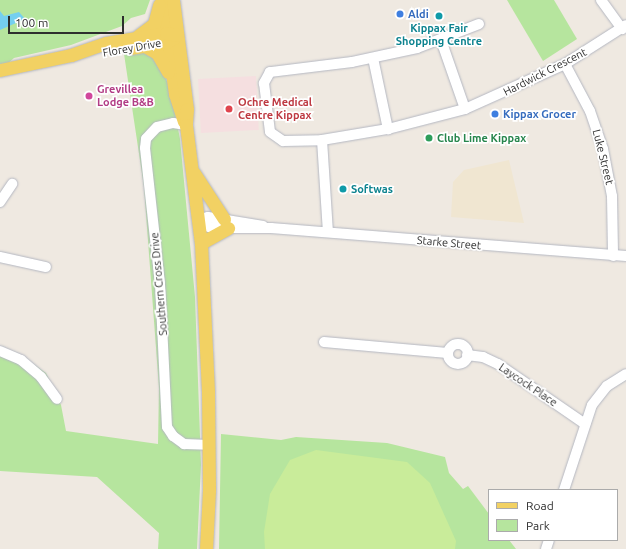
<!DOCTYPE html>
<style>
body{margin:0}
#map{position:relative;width:626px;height:549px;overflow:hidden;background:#efe9e1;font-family:Ubuntu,sans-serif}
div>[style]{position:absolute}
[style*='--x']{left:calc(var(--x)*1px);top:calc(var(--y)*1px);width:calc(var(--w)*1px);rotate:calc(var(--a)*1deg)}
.education>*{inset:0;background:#f0e6d1}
.medical>*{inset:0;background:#f5dfe0;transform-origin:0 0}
.green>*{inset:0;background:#b6e59e}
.pitch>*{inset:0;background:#c9ec9a}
.water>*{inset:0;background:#75cff0}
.roads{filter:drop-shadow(0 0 1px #b4b7c1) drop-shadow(0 0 1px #b4b7c1)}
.minor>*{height:10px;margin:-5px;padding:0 5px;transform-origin:5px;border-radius:5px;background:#fff}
.minor>.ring{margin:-5px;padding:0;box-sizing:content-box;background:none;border:10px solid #fff;border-radius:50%}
.major>*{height:13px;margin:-6.5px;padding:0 6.5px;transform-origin:6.5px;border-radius:6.5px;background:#f2d163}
.dots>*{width:11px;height:11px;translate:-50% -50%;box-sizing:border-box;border:2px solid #fff;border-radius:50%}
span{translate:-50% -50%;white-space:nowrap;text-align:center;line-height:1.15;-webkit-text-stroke:3.5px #fff;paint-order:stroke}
.shop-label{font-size:11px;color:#366cbe;font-weight:700}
.left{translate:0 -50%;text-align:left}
.culture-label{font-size:11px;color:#0d838f;font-weight:700}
.street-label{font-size:11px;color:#2e2e2e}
.hotel-label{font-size:11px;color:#b23c85;font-weight:700}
.health-label{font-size:11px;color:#be3a42;font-weight:700}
.leisure-label{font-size:11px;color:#27864d;font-weight:700}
.legend{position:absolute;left:488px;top:489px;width:130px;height:52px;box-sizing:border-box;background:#fff;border:1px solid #ababab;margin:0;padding:5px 7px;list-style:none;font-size:12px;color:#2e2e2e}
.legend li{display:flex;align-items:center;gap:8px;height:20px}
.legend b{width:20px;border:1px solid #ababab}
.scale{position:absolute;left:8px;top:16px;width:116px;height:18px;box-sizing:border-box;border:2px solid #2e2e2e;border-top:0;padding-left:5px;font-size:12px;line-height:14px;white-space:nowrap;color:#2e2e2e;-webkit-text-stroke:3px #fff;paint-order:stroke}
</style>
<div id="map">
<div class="education">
<i style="clip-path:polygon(509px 160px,524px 223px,451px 217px,453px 182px,464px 170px)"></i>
</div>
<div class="medical">
<i style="left:256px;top:76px;width:54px;height:58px;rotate:87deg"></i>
</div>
<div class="green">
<i style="clip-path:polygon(0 0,150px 0,145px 14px,131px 18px,122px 26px,71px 45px,14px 58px,6px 65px,0 66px)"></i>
<i style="clip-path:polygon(507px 0,554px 0,577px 39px,543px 61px)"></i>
<i style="clip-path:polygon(143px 51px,155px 59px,170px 87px,180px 139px,195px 297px,201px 465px,197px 549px,158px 549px,159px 533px,97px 477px,0 471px,0 348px,19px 354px,46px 373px,61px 405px,66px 431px,158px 444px,159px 388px,144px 187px,124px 54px)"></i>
<i style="clip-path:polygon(221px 434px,281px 440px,296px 437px,387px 443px,445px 457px,449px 473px,463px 489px,468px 486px,489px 514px,489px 540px,509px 540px,516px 549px,219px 549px)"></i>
</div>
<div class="pitch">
<i style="clip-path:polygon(316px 450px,407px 462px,430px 483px,456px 541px,455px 549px,265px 549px,264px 532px,270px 494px,290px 460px)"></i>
</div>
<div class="water">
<i style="clip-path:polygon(0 11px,4px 16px,19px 12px,25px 19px,0 30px)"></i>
</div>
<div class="roads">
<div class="minor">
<i style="--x:601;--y:0;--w:36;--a:54"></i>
<i style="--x:479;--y:24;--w:66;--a:158.8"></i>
<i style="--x:417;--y:48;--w:66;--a:167.8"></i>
<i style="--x:352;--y:62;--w:83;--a:173"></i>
<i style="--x:270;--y:72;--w:13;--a:119"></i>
<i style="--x:264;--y:83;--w:49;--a:83"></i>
<i style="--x:270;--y:132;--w:16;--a:35"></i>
<i style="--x:283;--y:141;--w:39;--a:-1"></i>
<i style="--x:322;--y:140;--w:67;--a:-9.5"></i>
<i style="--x:388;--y:129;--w:80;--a:-14.6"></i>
<i style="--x:465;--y:109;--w:110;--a:-24.2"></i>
<i style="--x:565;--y:64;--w:72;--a:-32.6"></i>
<i style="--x:441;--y:40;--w:73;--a:70.8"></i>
<i style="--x:373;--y:58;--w:73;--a:78.1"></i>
<i style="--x:565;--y:64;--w:53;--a:62"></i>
<i style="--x:590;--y:111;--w:40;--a:71.1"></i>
<i style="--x:603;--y:149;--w:48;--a:79.2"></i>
<i style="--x:612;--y:196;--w:60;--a:89"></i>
<i style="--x:186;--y:125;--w:13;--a:-171"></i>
<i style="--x:173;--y:123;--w:16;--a:166"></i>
<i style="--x:157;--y:127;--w:16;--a:133"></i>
<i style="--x:146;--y:139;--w:9;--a:96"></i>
<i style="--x:145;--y:148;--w:137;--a:83.7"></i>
<i style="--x:160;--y:284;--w:143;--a:87.2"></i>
<i style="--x:167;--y:427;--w:11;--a:56"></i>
<i style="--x:173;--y:436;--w:14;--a:36"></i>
<i style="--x:184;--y:444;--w:25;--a:2"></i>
<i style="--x:322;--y:140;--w:92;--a:86.3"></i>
<i style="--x:0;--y:202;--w:22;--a:-56"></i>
<i style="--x:198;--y:220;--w:13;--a:32"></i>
<i style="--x:209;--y:227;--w:19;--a:3"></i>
<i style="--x:228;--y:228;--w:43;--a:0"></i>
<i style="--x:271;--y:228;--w:356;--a:4.5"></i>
<i style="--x:198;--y:220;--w:10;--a:-17"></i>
<i style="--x:208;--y:217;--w:56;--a:9.3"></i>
<i style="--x:0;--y:257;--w:47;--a:12.3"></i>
<i style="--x:324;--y:342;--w:124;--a:5.1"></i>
<i class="ring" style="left:448px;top:344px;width:10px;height:10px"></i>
<i style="--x:0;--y:351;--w:23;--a:23"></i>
<i style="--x:21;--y:360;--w:26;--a:40"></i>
<i style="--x:41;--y:377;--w:27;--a:54"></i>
<i style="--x:467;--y:355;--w:16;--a:7"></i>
<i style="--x:483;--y:357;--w:17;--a:25"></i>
<i style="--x:498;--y:364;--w:106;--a:34.6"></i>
<i style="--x:564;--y:490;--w:89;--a:-71.8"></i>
<i style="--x:592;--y:405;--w:24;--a:-52"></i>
<i style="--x:607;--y:386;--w:22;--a:-32"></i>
<i style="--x:546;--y:549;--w:9;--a:-72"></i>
</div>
<div class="major">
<i style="--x:162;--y:0;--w:95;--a:82.1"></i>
<i style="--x:175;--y:94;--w:29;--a:72"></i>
<i style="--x:173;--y:0;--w:110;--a:82.7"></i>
<i style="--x:187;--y:109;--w:16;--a:94"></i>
<i style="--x:186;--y:125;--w:119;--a:82.8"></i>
<i style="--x:201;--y:243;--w:149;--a:87.3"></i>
<i style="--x:208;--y:392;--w:98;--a:89.4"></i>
<i style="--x:209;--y:490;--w:59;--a:92.9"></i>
<i style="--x:138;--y:36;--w:20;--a:-37"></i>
<i style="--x:154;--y:24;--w:20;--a:-75"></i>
<i style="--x:145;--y:46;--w:14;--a:30"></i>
<i style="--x:157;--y:53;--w:22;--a:60"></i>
<i style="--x:130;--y:48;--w:37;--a:-9"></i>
<i style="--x:167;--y:42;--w:9;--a:-32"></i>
<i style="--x:0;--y:70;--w:73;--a:-11.9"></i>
<i style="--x:71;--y:55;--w:37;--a:-19"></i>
<i style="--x:106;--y:43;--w:61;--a:-9.5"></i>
<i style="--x:166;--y:33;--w:11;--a:10"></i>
<i style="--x:194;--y:173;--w:55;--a:56.9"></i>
<i style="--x:201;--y:243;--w:31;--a:-29"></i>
</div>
</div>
<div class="dots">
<i style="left:400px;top:14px;background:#3f7fe0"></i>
<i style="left:439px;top:16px;background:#0f9aa8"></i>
<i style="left:89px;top:96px;background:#d1479c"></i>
<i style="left:229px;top:109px;background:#e0444e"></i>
<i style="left:495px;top:114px;background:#3f7fe0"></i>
<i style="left:429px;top:138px;background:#2e9e5b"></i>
<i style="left:343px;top:189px;background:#0f9aa8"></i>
</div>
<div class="shop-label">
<span class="left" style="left:408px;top:14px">Aldi</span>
<span class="left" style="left:503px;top:114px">Kippax Grocer</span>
</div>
<div class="culture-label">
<span style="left:439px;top:35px">Kippax Fair<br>Shopping Centre</span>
<span class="left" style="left:351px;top:189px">Softwas</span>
</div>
<div class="street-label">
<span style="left:132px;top:48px;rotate:-10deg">Florey Drive</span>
<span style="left:545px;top:72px;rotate:-27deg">Hardwick Crescent</span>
<span style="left:603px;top:157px;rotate:76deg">Luke Street</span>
<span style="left:449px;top:243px;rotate:5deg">Starke Street</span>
<span style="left:159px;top:284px;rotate:-95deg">Southern Cross Drive</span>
<span style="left:528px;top:385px;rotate:34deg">Laycock Place</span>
</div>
<div class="hotel-label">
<span class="left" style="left:97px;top:96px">Grevillea<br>Lodge B&amp;B</span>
</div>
<div class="health-label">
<span class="left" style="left:238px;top:109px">Ochre Medical<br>Centre Kippax</span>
</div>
<div class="leisure-label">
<span class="left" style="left:437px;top:138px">Club Lime Kippax</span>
</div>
<ul class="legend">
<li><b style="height:5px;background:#f2d163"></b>Road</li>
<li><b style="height:11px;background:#b6e59e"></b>Park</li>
</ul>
<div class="scale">100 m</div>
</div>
